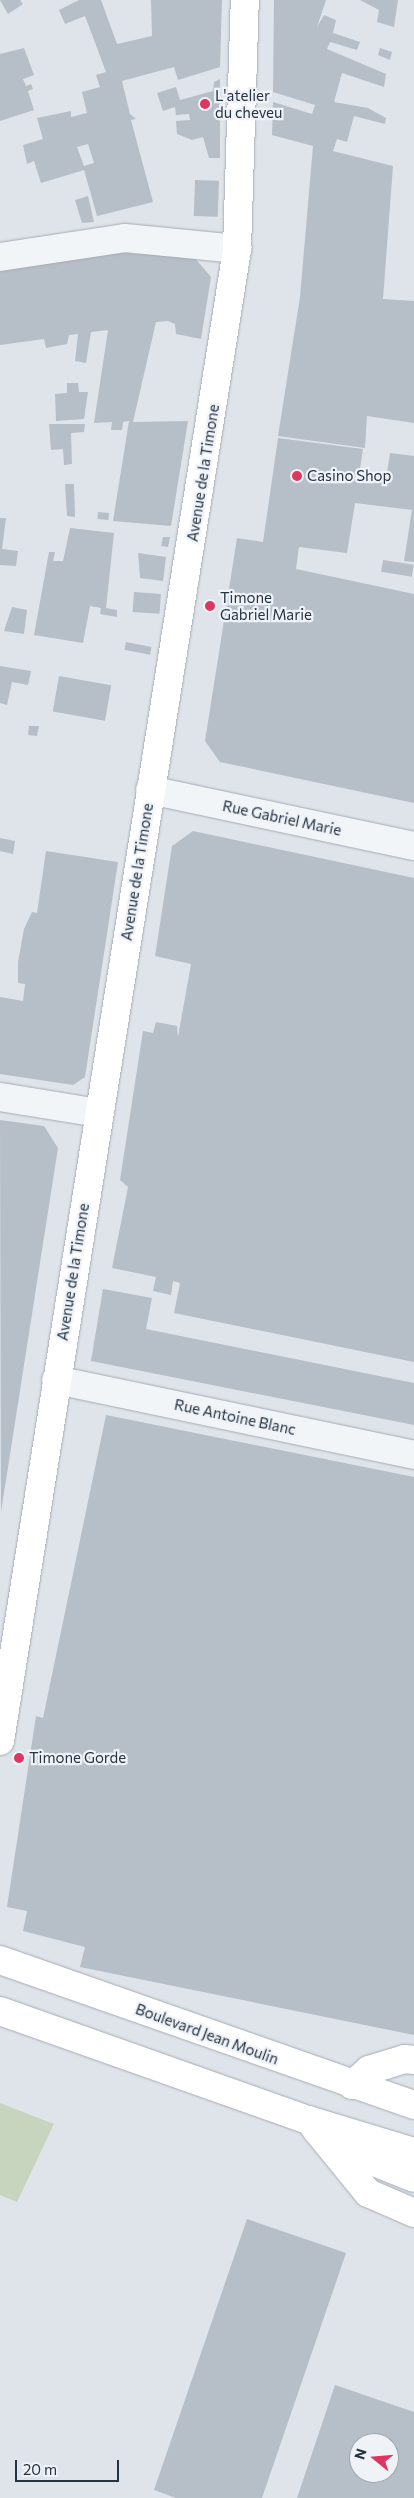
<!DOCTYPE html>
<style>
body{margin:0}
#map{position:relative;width:414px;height:2498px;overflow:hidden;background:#dfe4ea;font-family:Commissioner,sans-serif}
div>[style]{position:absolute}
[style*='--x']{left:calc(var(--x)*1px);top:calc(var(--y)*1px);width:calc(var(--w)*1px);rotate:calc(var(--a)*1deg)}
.green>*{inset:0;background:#c7d5bf}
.building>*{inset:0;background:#b6bec8;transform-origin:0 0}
.roads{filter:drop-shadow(0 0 1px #a4abb5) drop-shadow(0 0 1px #a4abb5)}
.street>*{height:28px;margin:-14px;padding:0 14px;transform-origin:14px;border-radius:14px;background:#f2f5f8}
.secondary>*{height:28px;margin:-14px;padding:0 14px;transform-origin:14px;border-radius:14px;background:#fff}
.highway>*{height:28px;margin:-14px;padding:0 14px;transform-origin:14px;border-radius:14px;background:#fff}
.dots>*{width:14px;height:14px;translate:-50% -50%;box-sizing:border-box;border:2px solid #eff3f7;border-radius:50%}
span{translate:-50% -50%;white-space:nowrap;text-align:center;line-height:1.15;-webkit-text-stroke:4.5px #eff3f7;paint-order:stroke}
.poi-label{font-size:15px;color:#263343}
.left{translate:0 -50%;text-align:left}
.street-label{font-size:15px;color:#263343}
.north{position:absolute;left:349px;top:2433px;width:50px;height:50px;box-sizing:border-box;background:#eff3f7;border:1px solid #9fa6af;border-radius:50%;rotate:287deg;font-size:14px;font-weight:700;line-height:20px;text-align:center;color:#263343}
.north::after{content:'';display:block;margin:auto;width:18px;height:22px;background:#de365e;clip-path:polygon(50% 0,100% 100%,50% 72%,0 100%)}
.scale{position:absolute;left:15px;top:2460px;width:104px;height:22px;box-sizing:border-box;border:2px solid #263343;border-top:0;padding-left:6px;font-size:15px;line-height:18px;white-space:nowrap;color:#263343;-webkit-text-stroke:4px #eff3f7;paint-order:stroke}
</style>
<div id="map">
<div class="green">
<i style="clip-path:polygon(0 2103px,54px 2124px,17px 2202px,0 2195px)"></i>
</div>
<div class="building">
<i style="clip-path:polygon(0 0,20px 0,23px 4px,8px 14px)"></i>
<i style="clip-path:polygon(evenodd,79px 0,101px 0,117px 44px,152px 36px,151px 0,222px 0,220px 67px,178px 80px,174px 67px,122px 81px,130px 114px,136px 119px,131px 120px,153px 202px,97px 216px,84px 170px,41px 183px,34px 161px,27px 164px,23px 145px,43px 139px,37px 118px,71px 111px,71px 117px,87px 113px,82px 92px,100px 87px,96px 75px,106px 72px,85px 16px,65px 24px,59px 10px,79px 0,88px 144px,94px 163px,84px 166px,77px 147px,88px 144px)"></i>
<i style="clip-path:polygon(274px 0,326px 0,317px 27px,324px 15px,336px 20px,333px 33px,360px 42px,357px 50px,330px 42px,327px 49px,386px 74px,384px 87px,342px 73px,334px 102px,368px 108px,386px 118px,385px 124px,354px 116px,347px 142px,337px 139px,333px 151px,393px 166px,383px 299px,414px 301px,414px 423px,367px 416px,365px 448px,278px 436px,300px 297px,313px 146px,272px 135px,273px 102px,312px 114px,315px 105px,273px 92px)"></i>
<i style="clip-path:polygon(360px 0,398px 0,394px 27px,377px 22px,379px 10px)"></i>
<i style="clip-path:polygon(24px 48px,34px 75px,23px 79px,26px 86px,31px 84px,33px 89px,28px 91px,34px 110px,0 121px,0 54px)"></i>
<i style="clip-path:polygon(380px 48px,392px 52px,390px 60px,378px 55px)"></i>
<i style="clip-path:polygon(220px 79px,220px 158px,209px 158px,203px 137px,192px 140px,177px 134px,176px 121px,190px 120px,189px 114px,176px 115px,175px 107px,163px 111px,157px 93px,176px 87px,180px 100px,213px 91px,214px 82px)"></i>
<i style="left:195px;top:180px;width:24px;height:36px;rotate:2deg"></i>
<i style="clip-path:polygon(88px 196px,94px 222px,82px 223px,75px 200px)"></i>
<i style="clip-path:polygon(110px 252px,194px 257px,211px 277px,201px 339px,176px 334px,175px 324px,168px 321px,156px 322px,133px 422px,188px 421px,171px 526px,113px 521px,129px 421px,123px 422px,122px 430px,111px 430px,112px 422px,94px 423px,108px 330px,91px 332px,86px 363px,75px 361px,78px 334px,69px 335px,67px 344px,46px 348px,44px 339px,0 345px,0 268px)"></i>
<i style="clip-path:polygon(67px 383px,78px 383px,79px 392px,88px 392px,84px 419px,56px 421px,55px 394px,67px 393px)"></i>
<i style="clip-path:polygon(49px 424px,85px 424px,84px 432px,71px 433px,72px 464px,64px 465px,63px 449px,51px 450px)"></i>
<i style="clip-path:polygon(278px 438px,363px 449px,359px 475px,386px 479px,390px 453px,414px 456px,414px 562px,404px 561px,412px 510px,355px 503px,347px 553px,299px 547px,296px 569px,414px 594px,414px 803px,220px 762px,205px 741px,237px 538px,263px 542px)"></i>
<i style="clip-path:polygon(65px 484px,74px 484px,75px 517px,67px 516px)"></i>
<i style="left:98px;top:512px;width:11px;height:7px;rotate:5deg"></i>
<i style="clip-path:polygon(0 518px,6px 518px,2px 549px,18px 551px,16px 566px,0 565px)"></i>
<i style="clip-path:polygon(70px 528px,114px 533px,106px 608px,117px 610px,117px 617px,100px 614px,101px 608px,90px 606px,83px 643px,34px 635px,49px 552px,55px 552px,53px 561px,63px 561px)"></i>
<i style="clip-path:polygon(163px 537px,170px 537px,168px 547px,161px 546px)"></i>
<i style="clip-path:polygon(138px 553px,166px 557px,163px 581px,140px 578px)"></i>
<i style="left:383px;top:560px;width:31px;height:12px;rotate:9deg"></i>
<i style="left:134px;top:592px;width:27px;height:20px;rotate:4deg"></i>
<i style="clip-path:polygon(12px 607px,27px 610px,24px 634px,4px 631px)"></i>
<i style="left:126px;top:642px;width:26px;height:8px;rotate:11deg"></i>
<i style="clip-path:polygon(0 666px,31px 671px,28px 685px,12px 682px,7px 705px,0 703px)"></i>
<i style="left:59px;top:676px;width:53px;height:36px;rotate:10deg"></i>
<i style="clip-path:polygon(29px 726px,39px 726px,37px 736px,28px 735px)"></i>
<i style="clip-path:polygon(193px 831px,414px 878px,414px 1362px,174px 1313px,180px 1283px,173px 1281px,171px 1295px,153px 1291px,156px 1277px,112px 1268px,128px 1187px,120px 1180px,143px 1031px,153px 1033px,156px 1022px,177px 1026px,178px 1037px,191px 964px,155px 956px,172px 846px)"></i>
<i style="clip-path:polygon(0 838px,15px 841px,13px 854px,0 851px)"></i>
<i style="clip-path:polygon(46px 851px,118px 862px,85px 1077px,73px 1085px,0 1074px,0 997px,23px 1001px,25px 984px,18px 983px,18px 962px,24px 929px,32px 912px,37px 913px)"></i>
<i style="clip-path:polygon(0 1120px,44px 1126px,58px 1148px,1px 1512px)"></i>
<i style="clip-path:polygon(103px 1289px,152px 1298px,146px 1329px,414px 1383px,414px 1425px,91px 1361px)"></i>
<i style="clip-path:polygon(106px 1415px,414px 1477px,414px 2035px,80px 1967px,85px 1947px,23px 1931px,27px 1911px,7px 1907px,36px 1716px,43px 1718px)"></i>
<i style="clip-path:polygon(247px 2219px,346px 2253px,262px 2498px,176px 2498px,154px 2490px)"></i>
<i style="clip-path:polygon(evenodd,335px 2385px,414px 2412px,414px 2498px,297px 2498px,335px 2385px,359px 2443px,389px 2443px,389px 2473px,359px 2473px,359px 2443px)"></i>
</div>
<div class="roads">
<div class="street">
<i style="--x:0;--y:257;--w:126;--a:-8.6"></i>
<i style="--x:125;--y:238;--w:113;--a:5.6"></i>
<i style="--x:150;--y:790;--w:270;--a:12"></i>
<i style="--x:0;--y:1097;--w:100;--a:9.2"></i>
<i style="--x:56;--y:1380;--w:366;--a:11.8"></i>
</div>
<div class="secondary">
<i style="--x:0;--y:1741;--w:1511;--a:-80.97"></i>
<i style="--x:237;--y:249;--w:249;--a:-88.2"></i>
<i style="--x:0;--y:1960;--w:439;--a:19.3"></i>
<i style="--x:0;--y:2011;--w:327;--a:19.5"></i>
<i style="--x:308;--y:2120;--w:111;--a:16.8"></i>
<i style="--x:352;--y:2085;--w:23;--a:-41"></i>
<i style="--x:369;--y:2070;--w:37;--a:-17"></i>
<i style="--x:404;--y:2059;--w:10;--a:6"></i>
<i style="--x:314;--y:2127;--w:85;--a:50.7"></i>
<i style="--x:368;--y:2193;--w:50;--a:23.5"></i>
</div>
<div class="highway">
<i style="--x:308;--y:2120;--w:73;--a:33.3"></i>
<i style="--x:369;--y:2160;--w:48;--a:21.8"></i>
</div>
</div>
<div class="dots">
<i style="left:205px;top:104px;background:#de365e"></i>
<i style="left:297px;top:476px;background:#de365e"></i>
<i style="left:210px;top:606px;background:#de365e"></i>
<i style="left:19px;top:1758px;background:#de365e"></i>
</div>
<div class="poi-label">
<span class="left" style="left:215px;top:104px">L'atelier<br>du cheveu</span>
<span class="left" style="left:307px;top:476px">Casino Shop</span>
<span class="left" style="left:220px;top:606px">Timone<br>Gabriel Marie</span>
<span class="left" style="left:29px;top:1758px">Timone Gorde</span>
</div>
<div class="street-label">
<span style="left:203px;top:473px;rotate:-81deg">Avenue de la Timone</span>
<span style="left:282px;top:818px;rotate:12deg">Rue Gabriel Marie</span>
<span style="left:137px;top:872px;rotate:-81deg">Avenue de la Timone</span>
<span style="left:73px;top:1272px;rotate:-81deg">Avenue de la Timone</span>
<span style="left:235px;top:1417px;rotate:12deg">Rue Antoine Blanc</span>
<span style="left:207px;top:2034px;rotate:20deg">Boulevard Jean Moulin</span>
</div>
<div class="north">N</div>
<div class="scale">20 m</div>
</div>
